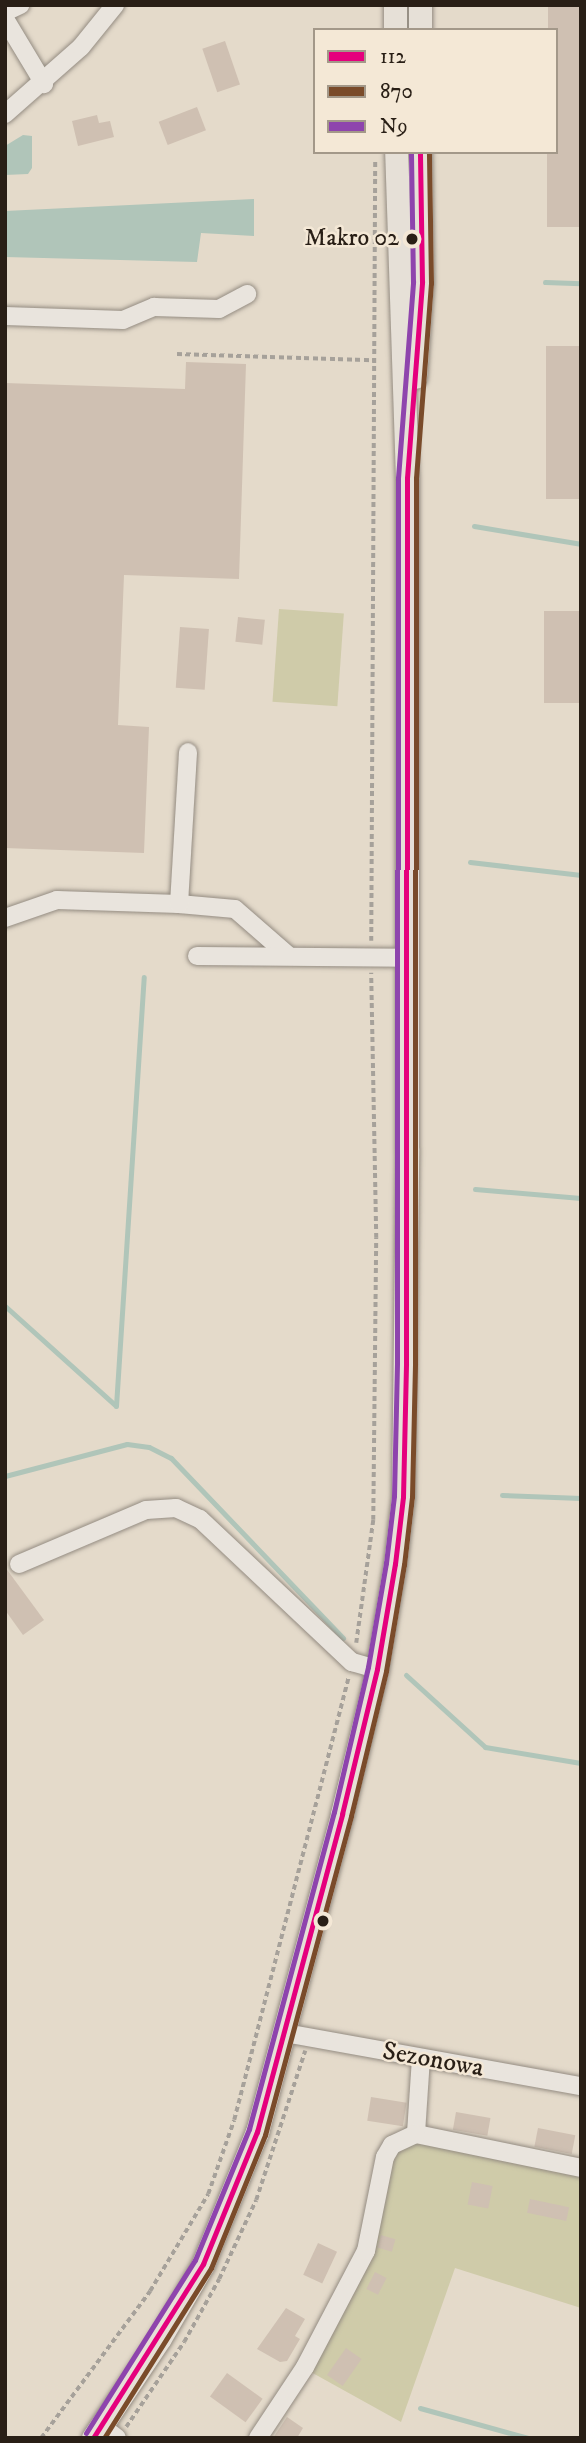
<!DOCTYPE html>
<style>
body{margin:0}
#map{position:relative;width:586px;height:2443px;overflow:hidden;background:#e4daca;font-family:"IM FELL DW Pica",serif}
div>[style]{position:absolute}
[style*='--x']{left:calc(var(--x)*1px);top:calc(var(--y)*1px);width:calc(var(--w)*1px);rotate:calc(var(--a)*1deg)}
.green>*{inset:0;background:#cfcba9;transform-origin:0 0}
.water>*{inset:0;background:#b0c5b9}
.stream>*{height:5px;margin:-2.5px;padding:0 2.5px;transform-origin:2.5px;border-radius:2.5px;background:#b0c5b9}
.building>*{inset:0;background:#cfc0b2;transform-origin:0 0}
.path>*{height:3.5px;margin-top:-1.75px;transform-origin:0;background:repeating-linear-gradient(90deg,#a6a19a 0 5px,transparent 0 8.5px)}
.roads{filter:drop-shadow(0 0 2px #948c82) drop-shadow(0 0 2px #948c82)}
.minor>*{height:18px;margin:-9px;padding:0 9px;transform-origin:9px;border-radius:9px;background:#e9e4dd}
.major>*{height:23px;margin:-11.5px;padding:0 11.5px;transform-origin:11.5px;border-radius:11.5px;background:#e6e0d7}
.bus-1>*{height:5px;margin:-2.5px;padding:0 2.5px;transform-origin:2.5px;border-radius:2.5px;background:#e5007d}
.bus-2>*{height:5px;margin:-2.5px;padding:0 2.5px;transform-origin:2.5px;border-radius:2.5px;background:#7a4b2a}
.bus-3>*{height:5px;margin:-2.5px;padding:0 2.5px;transform-origin:2.5px;border-radius:2.5px;background:#8e44ad}
.dots>*{width:19px;height:19px;translate:-50% -50%;box-sizing:border-box;border:4px solid #f4e8d6;border-radius:50%}
span{translate:-50% -50%;white-space:nowrap;text-align:center;line-height:1.15;-webkit-text-stroke:5px #f4e8d6;paint-order:stroke}
.bus-label{font-size:24px;color:#291f16}
.right{translate:-100% -50%;text-align:right}
.street-label{font-size:26px;color:#291f16}
.frame{position:absolute;inset:0;border:7px solid #291f16;pointer-events:none}
.legend{position:absolute;left:313px;top:28px;width:245px;height:126px;box-sizing:border-box;background:#f4e8d6;border:2px solid #a39889;margin:0;padding:9px 12px;list-style:none;font-size:21px;color:#291f16}
.legend li{display:flex;align-items:center;gap:14px;height:35px}
.legend b{width:35px;border:2px solid #a39889}
</style>
<div id="map">
<div class="green">
<i style="left:279px;top:609px;width:65px;height:93px;rotate:4deg"></i>
<i style="clip-path:polygon(417px 2142px,581px 2174px,581px 2308px,455px 2268px,401px 2422px,309px 2371px,350px 2293px,394px 2150px)"></i>
</div>
<div class="water">
<i style="clip-path:polygon(23px 135px,32px 136px,32px 168px,28px 174px,5px 175px,5px 146px)"></i>
<i style="clip-path:polygon(254px 199px,254px 236px,201px 233px,197px 262px,5px 257px,5px 211px)"></i>
</div>
<div class="stream">
<i style="--x:545;--y:282;--w:36;--a:2"></i>
<i style="--x:474;--y:526;--w:109;--a:9.5"></i>
<i style="--x:470;--y:862;--w:112;--a:6.7"></i>
<i style="--x:475;--y:1189;--w:106;--a:4.9"></i>
<i style="--x:5;--y:1306;--w:149;--a:42"></i>
<i style="--x:116;--y:1406;--w:430;--a:-86.3"></i>
<i style="--x:5;--y:1476;--w:126;--a:-14.7"></i>
<i style="--x:127;--y:1444;--w:22;--a:8"></i>
<i style="--x:149;--y:1447;--w:25;--a:27"></i>
<i style="--x:171;--y:1458;--w:249;--a:46.3"></i>
<i style="--x:502;--y:1495;--w:79;--a:2.2"></i>
<i style="--x:406;--y:1675;--w:107;--a:42.3"></i>
<i style="--x:485;--y:1747;--w:97;--a:9.5"></i>
<i style="--x:420;--y:2408;--w:112;--a:15.5"></i>
</div>
<div class="building">
<i style="clip-path:polygon(548px 5px,581px 5px,581px 227px,547px 227px,547px 152px,556px 152px,556px 30px,548px 30px)"></i>
<i style="left:225px;top:41px;width:46px;height:24px;rotate:71deg"></i>
<i style="left:197px;top:107px;width:25px;height:41px;rotate:69deg"></i>
<i style="clip-path:polygon(97px 115px,99px 123px,110px 121px,114px 137px,78px 146px,72px 121px)"></i>
<i style="left:546px;top:346px;width:35px;height:153px"></i>
<i style="clip-path:polygon(186px 362px,246px 364px,239px 579px,124px 575px,118px 725px,149px 727px,144px 853px,5px 848px,5px 383px,185px 389px)"></i>
<i style="left:544px;top:611px;width:37px;height:92px"></i>
<i style="left:238px;top:617px;width:27px;height:25px;rotate:6deg"></i>
<i style="left:180px;top:627px;width:29px;height:61px;rotate:4deg"></i>
<i style="clip-path:polygon(5px 1567px,44px 1620px,23px 1635px,5px 1610px)"></i>
<i style="left:371px;top:2097px;width:36px;height:24px;rotate:9deg"></i>
<i style="left:456px;top:2112px;width:35px;height:18px;rotate:10deg"></i>
<i style="left:538px;top:2128px;width:38px;height:19px;rotate:11deg"></i>
<i style="left:472px;top:2182px;width:21px;height:23px;rotate:11deg"></i>
<i style="left:530px;top:2199px;width:40px;height:14px;rotate:12deg"></i>
<i style="left:381px;top:2235px;width:15px;height:13px;rotate:16deg"></i>
<i style="left:318px;top:2243px;width:21px;height:35px;rotate:25deg"></i>
<i style="left:375px;top:2272px;width:13px;height:19px;rotate:27deg"></i>
<i style="clip-path:polygon(286px 2308px,305px 2319px,295px 2336px,300px 2339px,287px 2361px,280px 2362px,257px 2349px)"></i>
<i style="left:346px;top:2348px;width:19px;height:33px;rotate:35deg"></i>
<i style="left:227px;top:2373px;width:44px;height:29px;rotate:36deg"></i>
<i style="clip-path:polygon(287px 2417px,303px 2428px,297px 2438px,273px 2438px)"></i>
</div>
<div class="path">
<i style="--x:177;--y:354;--w:196;--a:1.8"></i>
<i style="--x:371;--y:941;--w:780;--a:-89.71"></i>
<i style="--x:356;--y:1643;--w:124;--a:-82.1"></i>
<i style="--x:373;--y:1520;--w:282;--a:-89.4"></i>
<i style="--x:376;--y:1238;--w:265;--a:-91.1"></i>
<i style="--x:126;--y:2427;--w:103;--a:-55.7"></i>
<i style="--x:184;--y:2342;--w:72;--a:-60.9"></i>
<i style="--x:219;--y:2279;--w:87;--a:-64.9"></i>
<i style="--x:256;--y:2200;--w:157;--a:-71.8"></i>
<i style="--x:41;--y:2438;--w:183;--a:-53.4"></i>
<i style="--x:150;--y:2291;--w:113;--a:-59.1"></i>
<i style="--x:208;--y:2194;--w:78;--a:-70.6"></i>
<i style="--x:234;--y:2120;--w:456;--a:-75.5"></i>
</div>
<div class="roads">
<div class="minor">
<i style="--x:5;--y:12;--w:17;--a:-25"></i>
<i style="--x:5;--y:19;--w:76;--a:59"></i>
<i style="--x:5;--y:114;--w:101;--a:-41.4"></i>
<i style="--x:81;--y:47;--w:54;--a:-51"></i>
<i style="--x:5;--y:316;--w:118;--a:1.9"></i>
<i style="--x:123;--y:320;--w:34;--a:-23"></i>
<i style="--x:154;--y:307;--w:65;--a:1.8"></i>
<i style="--x:219;--y:309;--w:32;--a:-28"></i>
<i style="--x:179;--y:904;--w:56;--a:5.1"></i>
<i style="--x:235;--y:909;--w:70;--a:41"></i>
<i style="--x:5;--y:918;--w:55;--a:-19.1"></i>
<i style="--x:57;--y:900;--w:122;--a:1.9"></i>
<i style="--x:179;--y:904;--w:152;--a:-86.6"></i>
<i style="--x:197;--y:956;--w:210;--a:0.5"></i>
<i style="--x:19;--y:1564;--w:138;--a:-23"></i>
<i style="--x:146;--y:1510;--w:30;--a:-4"></i>
<i style="--x:176;--y:1508;--w:26;--a:25"></i>
<i style="--x:200;--y:1519;--w:209;--a:43.3"></i>
<i style="--x:352;--y:1662;--w:26;--a:16"></i>
<i style="--x:285;--y:2033;--w:301;--a:10.2"></i>
<i style="--x:421;--y:2058;--w:76;--a:93.8"></i>
<i style="--x:416;--y:2134;--w:168;--a:11.6"></i>
<i style="--x:101;--y:2426;--w:20;--a:37"></i>
<i style="--x:258;--y:2438;--w:85;--a:-56.5"></i>
<i style="--x:305;--y:2367;--w:131;--a:-62.3"></i>
<i style="--x:366;--y:2251;--w:96;--a:-78.6"></i>
<i style="--x:385;--y:2157;--w:14;--a:-60"></i>
<i style="--x:392;--y:2145;--w:26;--a:-25"></i>
</div>
<div class="major">
<i style="--x:395;--y:5;--w:25;--a:90"></i>
<i style="--x:420;--y:30;--w:25;--a:-90"></i>
<i style="--x:415;--y:377;--w:95;--a:-85.8"></i>
<i style="--x:422;--y:282;--w:130;--a:-90.9"></i>
<i style="--x:93;--y:2438;--w:120;--a:-56.2"></i>
<i style="--x:160;--y:2338;--w:86;--a:-59.8"></i>
<i style="--x:203;--y:2264;--w:143;--a:-67.8"></i>
<i style="--x:257;--y:2132;--w:329;--a:-75"></i>
<i style="--x:342;--y:1814;--w:149;--a:-76.4"></i>
<i style="--x:377;--y:1669;--w:107;--a:-80.3"></i>
<i style="--x:395;--y:1564;--w:67;--a:-83.2"></i>
<i style="--x:403;--y:1497;--w:348;--a:-89.3"></i>
<i style="--x:407;--y:1149;--w:671;--a:-90"></i>
<i style="--x:407;--y:478;--w:326;--a:-91.9"></i>
</div>
</div>
<div class="bus-1">
<i style="--x:93;--y:2438;--w:206;--a:-57.7"></i>
<i style="--x:203;--y:2264;--w:143;--a:-67.8"></i>
<i style="--x:257;--y:2132;--w:329;--a:-75"></i>
<i style="--x:342;--y:1814;--w:149;--a:-76.4"></i>
<i style="--x:377;--y:1669;--w:107;--a:-80.3"></i>
<i style="--x:395;--y:1564;--w:67;--a:-83.2"></i>
<i style="--x:403;--y:1497;--w:134;--a:-88.7"></i>
<i style="--x:406;--y:1363;--w:885;--a:-89.94"></i>
<i style="--x:407;--y:478;--w:197;--a:-85.6"></i>
<i style="--x:422;--y:282;--w:130;--a:-90.9"></i>
</div>
<div class="bus-2">
<i style="--x:104;--y:2438;--w:201;--a:-57.8"></i>
<i style="--x:211;--y:2268;--w:144;--a:-67.9"></i>
<i style="--x:265;--y:2135;--w:330;--a:-74.9"></i>
<i style="--x:351;--y:1816;--w:149;--a:-76.4"></i>
<i style="--x:386;--y:1671;--w:108;--a:-80.4"></i>
<i style="--x:404;--y:1565;--w:68;--a:-83.3"></i>
<i style="--x:412;--y:1497;--w:134;--a:-88.7"></i>
<i style="--x:415;--y:1363;--w:885;--a:-89.94"></i>
<i style="--x:416;--y:478;--w:196;--a:-85.6"></i>
<i style="--x:431;--y:283;--w:131;--a:-90.9"></i>
</div>
<div class="bus-3">
<i style="--x:86;--y:2433;--w:204;--a:-57.8"></i>
<i style="--x:195;--y:2260;--w:142;--a:-67.6"></i>
<i style="--x:249;--y:2129;--w:328;--a:-75"></i>
<i style="--x:334;--y:1812;--w:149;--a:-76.8"></i>
<i style="--x:368;--y:1667;--w:106;--a:-80.2"></i>
<i style="--x:386;--y:1563;--w:67;--a:-83.2"></i>
<i style="--x:394;--y:1496;--w:133;--a:-88.7"></i>
<i style="--x:397;--y:1363;--w:885;--a:-89.94"></i>
<i style="--x:398;--y:478;--w:197;--a:-85.6"></i>
<i style="--x:413;--y:282;--w:130;--a:-90.9"></i>
</div>
<div class="dots">
<i style="left:412px;top:239px;background:#291f16"></i>
<i style="left:323px;top:1921px;background:#291f16"></i>
</div>
<div class="bus-label">
<span class="right" style="left:399px;top:239px">Makro 02</span>
</div>
<div class="street-label">
<span style="left:433px;top:2060px;rotate:10deg">Sezonowa</span>
</div>
<div class="frame"></div>
<ul class="legend">
<li><b style="height:9px;background:#e5007d"></b>112</li>
<li><b style="height:9px;background:#7a4b2a"></b>870</li>
<li><b style="height:9px;background:#8e44ad"></b>N9</li>
</ul>
</div>
